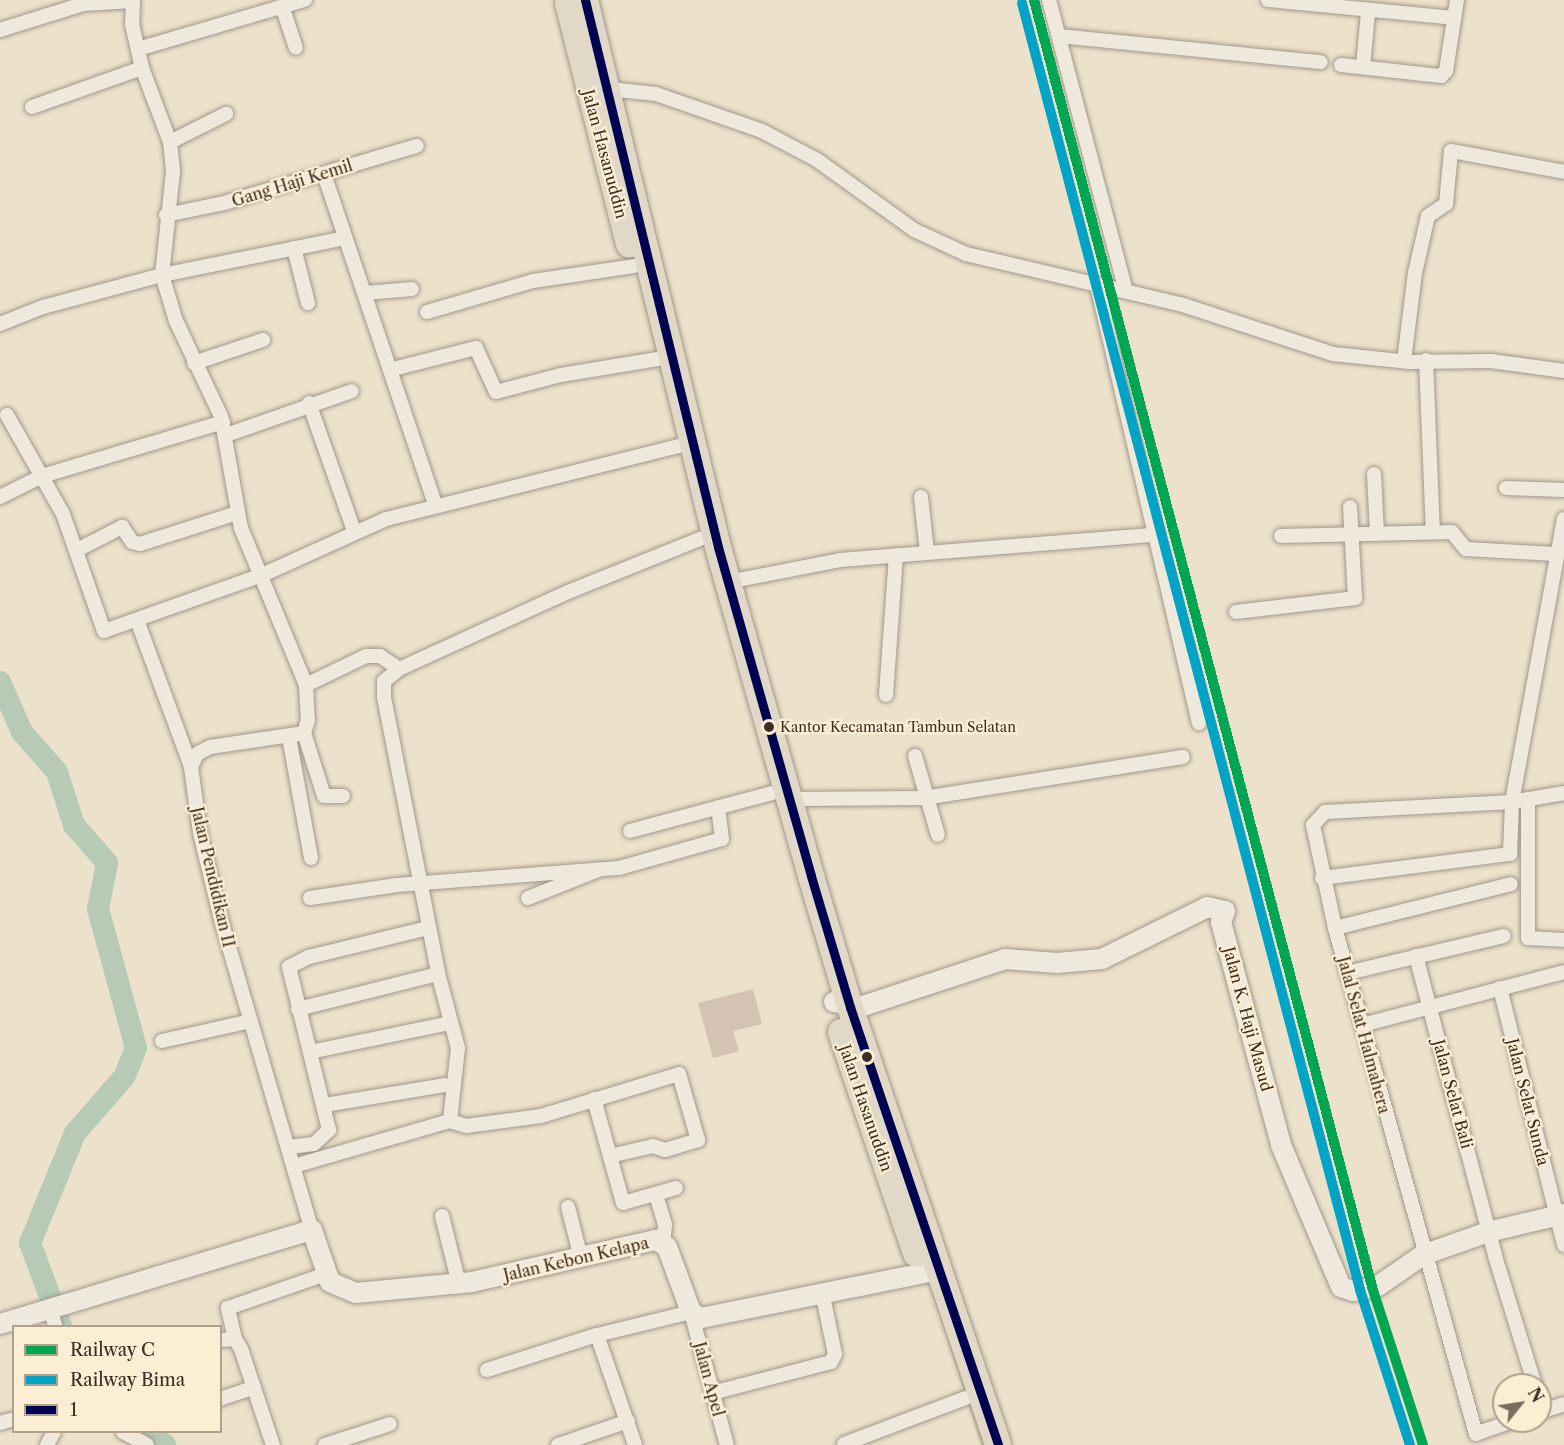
<!DOCTYPE html>
<style>
body{margin:0}
#map{position:relative;width:1564px;height:1445px;overflow:hidden;background:#ece1ca;font-family:"Libre Caslon Text",serif}
div>[style]{position:absolute}
[style*='--x']{left:calc(var(--x)*1px);top:calc(var(--y)*1px);width:calc(var(--w)*1px);rotate:calc(var(--a)*1deg)}
.green>*{inset:0;background:#d6d0a8}
.river>*{height:22px;margin:-11px;padding:0 11px;transform-origin:11px;border-radius:11px;background:#b6cab5}
.building>*{inset:0;background:#d4c2b2}
.roads{filter:drop-shadow(0 0 2px #a0988a) drop-shadow(0 0 2px #a0988a)}
.street>*{height:14px;margin:-7px;padding:0 7px;transform-origin:7px;border-radius:7px;background:#efe9dd}
.secondary>*{height:20px;margin:-10px;padding:0 10px;transform-origin:10px;border-radius:10px;background:#efe9dd}
.highway>*{height:26px;margin:-13px;padding:0 13px;transform-origin:13px;border-radius:13px;background:#e2d8c7}
.bus-1>*{height:9px;margin:-4.5px;padding:0 4.5px;transform-origin:4.5px;border-radius:4.5px;background:#000350}
.rail-1>*{height:10px;margin:-5px;padding:0 5px;transform-origin:5px;border-radius:5px;background:#00a651}
.rail-2>*{height:10px;margin:-5px;padding:0 5px;transform-origin:5px;border-radius:5px;background:#03a3c6}
.dots>*{width:16px;height:16px;translate:-50% -50%;box-sizing:border-box;border:3px solid #fceed3;border-radius:50%}
span{translate:-50% -50%;white-space:nowrap;text-align:center;line-height:1.15;-webkit-text-stroke:4.5px #fceed3;paint-order:stroke}
.bus-label{font-size:14px;color:#3d2e26}
.left{translate:0 -50%;text-align:left}
.street-label{font-size:16px;color:#3d2e26}
.legend{position:absolute;left:12px;top:1325px;width:210px;height:108px;box-sizing:border-box;background:#fceed3;border:2px solid #b0a18e;margin:0;padding:8px 10px;list-style:none;font-size:18px;color:#3d2e26}
.legend li{display:flex;align-items:center;gap:12px;height:30px}
.legend b{width:30px;border:2px solid #b0a18e}
.north{position:absolute;left:1492px;top:1373px;width:60px;height:60px;box-sizing:border-box;background:#fceed3;border:2px solid #b0a18e;border-radius:50%;rotate:60deg;font-size:16px;font-weight:700;line-height:24px;text-align:center;color:#3d2e26}
.north::after{content:'';display:block;margin:auto;width:21px;height:27px;background:#7a6d5f;clip-path:polygon(50% 0,100% 100%,50% 72%,0 100%)}
</style>
<div id="map">
<div class="green">
<i style="clip-path:polygon(928px 1278px,998px 1445px,981px 1445px)"></i>
</div>
<div class="river">
<i style="--x:0;--y:682;--w:55;--a:66.3"></i>
<i style="--x:22;--y:732;--w:53;--a:48.8"></i>
<i style="--x:57;--y:772;--w:56;--a:72.2"></i>
<i style="--x:74;--y:825;--w:50;--a:49"></i>
<i style="--x:107;--y:863;--w:47;--a:101.1"></i>
<i style="--x:98;--y:909;--w:144;--a:74.7"></i>
<i style="--x:136;--y:1048;--w:31;--a:112"></i>
<i style="--x:124;--y:1077;--w:74;--a:131.2"></i>
<i style="--x:75;--y:1133;--w:119;--a:112.2"></i>
<i style="--x:30;--y:1243;--w:89;--a:69.5"></i>
<i style="--x:146;--y:1432;--w:23;--a:34"></i>
</div>
<div class="building">
<i style="clip-path:polygon(753px 989px,762px 1024px,733px 1031px,739px 1051px,713px 1058px,698px 1003px)"></i>
</div>
<div class="roads">
<div class="street">
<i style="--x:133;--y:0;--w:24;--a:92"></i>
<i style="--x:132;--y:24;--w:45;--a:77.2"></i>
<i style="--x:142;--y:68;--w:79;--a:69.3"></i>
<i style="--x:170;--y:142;--w:29;--a:84"></i>
<i style="--x:173;--y:171;--w:105;--a:96"></i>
<i style="--x:162;--y:275;--w:48;--a:73.1"></i>
<i style="--x:176;--y:321;--w:105;--a:64.7"></i>
<i style="--x:221;--y:416;--w:114;--a:79.9"></i>
<i style="--x:241;--y:528;--w:170;--a:67.5"></i>
<i style="--x:306;--y:685;--w:35;--a:87"></i>
<i style="--x:308;--y:720;--w:14;--a:107"></i>
<i style="--x:304;--y:733;--w:95;--a:171.5"></i>
<i style="--x:210;--y:747;--w:15;--a:152"></i>
<i style="--x:197;--y:754;--w:14;--a:115"></i>
<i style="--x:191;--y:767;--w:67;--a:82.2"></i>
<i style="--x:200;--y:833;--w:93;--a:76.3"></i>
<i style="--x:222;--y:923;--w:320;--a:73.7"></i>
<i style="--x:1049;--y:0;--w:301;--a:75.2"></i>
<i style="--x:1268;--y:0;--w:187;--a:5.5"></i>
<i style="--x:282;--y:6;--w:44;--a:71.6"></i>
<i style="--x:0;--y:30;--w:87;--a:-17.4"></i>
<i style="--x:83;--y:4;--w:50;--a:-3.4"></i>
<i style="--x:1059;--y:36;--w:263;--a:5.7"></i>
<i style="--x:138;--y:49;--w:174;--a:-16.4"></i>
<i style="--x:1341;--y:65;--w:101;--a:6.3"></i>
<i style="--x:1441;--y:76;--w:7;--a:-45"></i>
<i style="--x:1446;--y:71;--w:72;--a:-81.2"></i>
<i style="--x:1363;--y:67;--w:55;--a:-84.8"></i>
<i style="--x:609;--y:89;--w:47;--a:6.1"></i>
<i style="--x:656;--y:94;--w:112;--a:19.2"></i>
<i style="--x:762;--y:131;--w:62;--a:27.8"></i>
<i style="--x:817;--y:160;--w:120;--a:35.8"></i>
<i style="--x:914;--y:230;--w:57;--a:24.8"></i>
<i style="--x:966;--y:254;--w:220;--a:13.2"></i>
<i style="--x:1180;--y:304;--w:161;--a:18.1"></i>
<i style="--x:1333;--y:354;--w:77;--a:5.9"></i>
<i style="--x:1410;--y:362;--w:81;--a:-0.7"></i>
<i style="--x:1491;--y:361;--w:74;--a:7.8"></i>
<i style="--x:32;--y:107;--w:117;--a:-19.5"></i>
<i style="--x:170;--y:142;--w:63;--a:-26.6"></i>
<i style="--x:324;--y:174;--w:350;--a:71.4"></i>
<i style="--x:166;--y:215;--w:59;--a:-11.7"></i>
<i style="--x:224;--y:203;--w:201;--a:-16.5"></i>
<i style="--x:294;--y:248;--w:57;--a:75.7"></i>
<i style="--x:1097;--y:285;--w:450;--a:76.9"></i>
<i style="--x:366;--y:293;--w:46;--a:-5"></i>
<i style="--x:427;--y:312;--w:110;--a:-16.3"></i>
<i style="--x:533;--y:281;--w:102;--a:-8.4"></i>
<i style="--x:0;--y:324;--w:46;--a:-21.6"></i>
<i style="--x:43;--y:307;--w:123;--a:-15.1"></i>
<i style="--x:162;--y:275;--w:187;--a:-11.4"></i>
<i style="--x:1426;--y:360;--w:172;--a:87.7"></i>
<i style="--x:1404;--y:361;--w:89;--a:-82.9"></i>
<i style="--x:1415;--y:273;--w:58;--a:-77.2"></i>
<i style="--x:1428;--y:216;--w:22;--a:-34"></i>
<i style="--x:1446;--y:204;--w:53;--a:-84.6"></i>
<i style="--x:1451;--y:151;--w:115;--a:10.5"></i>
<i style="--x:194;--y:363;--w:73;--a:-18.4"></i>
<i style="--x:393;--y:369;--w:86;--a:-14.2"></i>
<i style="--x:476;--y:348;--w:48;--a:65.6"></i>
<i style="--x:496;--y:392;--w:67;--a:-14.7"></i>
<i style="--x:561;--y:375;--w:98;--a:-9.4"></i>
<i style="--x:309;--y:403;--w:136;--a:70.6"></i>
<i style="--x:7;--y:415;--w:114;--a:60.5"></i>
<i style="--x:63;--y:514;--w:124;--a:70.7"></i>
<i style="--x:104;--y:631;--w:168;--a:-19.5"></i>
<i style="--x:262;--y:575;--w:136;--a:-24.3"></i>
<i style="--x:386;--y:519;--w:302;--a:-14"></i>
<i style="--x:226;--y:435;--w:133;--a:-19.2"></i>
<i style="--x:1374;--y:474;--w:60;--a:87.1"></i>
<i style="--x:1506;--y:488;--w:58;--a:2"></i>
<i style="--x:0;--y:497;--w:47;--a:-26.6"></i>
<i style="--x:42;--y:476;--w:189;--a:-16.6"></i>
<i style="--x:921;--y:497;--w:55;--a:83.8"></i>
<i style="--x:1281;--y:536;--w:171;--a:-1.3"></i>
<i style="--x:1452;--y:532;--w:22;--a:51"></i>
<i style="--x:1466;--y:549;--w:89;--a:3.2"></i>
<i style="--x:77;--y:550;--w:51;--a:-27.1"></i>
<i style="--x:122;--y:527;--w:18;--a:56"></i>
<i style="--x:132;--y:542;--w:8;--a:14"></i>
<i style="--x:140;--y:544;--w:102;--a:-17.7"></i>
<i style="--x:728;--y:582;--w:114;--a:-11.1"></i>
<i style="--x:840;--y:560;--w:315;--a:-4.6"></i>
<i style="--x:1236;--y:612;--w:120;--a:-6.7"></i>
<i style="--x:1355;--y:598;--w:91;--a:-93.1"></i>
<i style="--x:137;--y:620;--w:157;--a:69.8"></i>
<i style="--x:399;--y:669;--w:19;--a:141"></i>
<i style="--x:384;--y:681;--w:16;--a:90"></i>
<i style="--x:384;--y:697;--w:281;--a:78.9"></i>
<i style="--x:438;--y:973;--w:78;--a:75.1"></i>
<i style="--x:458;--y:1048;--w:73;--a:96.3"></i>
<i style="--x:306;--y:685;--w:67;--a:-25.8"></i>
<i style="--x:366;--y:656;--w:14;--a:0"></i>
<i style="--x:380;--y:656;--w:23;--a:34"></i>
<i style="--x:399;--y:669;--w:186;--a:-24.5"></i>
<i style="--x:568;--y:592;--w:144;--a:-21.9"></i>
<i style="--x:886;--y:695;--w:140;--a:-85.9"></i>
<i style="--x:304;--y:733;--w:66;--a:72.4"></i>
<i style="--x:324;--y:796;--w:19;--a:0"></i>
<i style="--x:289;--y:737;--w:123;--a:79.7"></i>
<i style="--x:915;--y:756;--w:82;--a:73.8"></i>
<i style="--x:790;--y:799;--w:134;--a:-0.4"></i>
<i style="--x:924;--y:798;--w:262;--a:-9"></i>
<i style="--x:1528;--y:799;--w:139;--a:90"></i>
<i style="--x:1528;--y:938;--w:36;--a:3"></i>
<i style="--x:630;--y:831;--w:147;--a:-15"></i>
<i style="--x:1322;--y:878;--w:190;--a:-7.3"></i>
<i style="--x:1510;--y:854;--w:52;--a:-87.8"></i>
<i style="--x:1512;--y:802;--w:288;--a:-79.6"></i>
<i style="--x:310;--y:898;--w:88;--a:-8.5"></i>
<i style="--x:397;--y:885;--w:223;--a:-4.4"></i>
<i style="--x:619;--y:868;--w:107;--a:-15.7"></i>
<i style="--x:722;--y:839;--w:32;--a:-97"></i>
<i style="--x:528;--y:898;--w:75;--a:-21.8"></i>
<i style="--x:1335;--y:928;--w:181;--a:-14"></i>
<i style="--x:1416;--y:956;--w:310;--a:75.2"></i>
<i style="--x:1495;--y:1256;--w:135;--a:72.8"></i>
<i style="--x:1347;--y:973;--w:161;--a:-13.3"></i>
<i style="--x:1500;--y:988;--w:265;--a:76"></i>
<i style="--x:298;--y:1009;--w:139;--a:-14.1"></i>
<i style="--x:1362;--y:1025;--w:209;--a:-14.7"></i>
<i style="--x:162;--y:1041;--w:91;--a:-12.7"></i>
<i style="--x:310;--y:1052;--w:138;--a:-11.7"></i>
<i style="--x:594;--y:1099;--w:108;--a:74.4"></i>
<i style="--x:623;--y:1203;--w:55;--a:-15.8"></i>
<i style="--x:325;--y:1105;--w:121;--a:-9.5"></i>
<i style="--x:289;--y:1147;--w:25;--a:-7"></i>
<i style="--x:314;--y:1144;--w:21;--a:-43"></i>
<i style="--x:329;--y:1130;--w:168;--a:-103.8"></i>
<i style="--x:289;--y:967;--w:22;--a:-27"></i>
<i style="--x:309;--y:957;--w:118;--a:-13.7"></i>
<i style="--x:294;--y:1166;--w:162;--a:-16.1"></i>
<i style="--x:450;--y:1121;--w:17;--a:17"></i>
<i style="--x:466;--y:1126;--w:76;--a:-7.6"></i>
<i style="--x:541;--y:1116;--w:144;--a:-16.9"></i>
<i style="--x:679;--y:1074;--w:69;--a:73.9"></i>
<i style="--x:698;--y:1140;--w:34;--a:163"></i>
<i style="--x:665;--y:1150;--w:13;--a:-162"></i>
<i style="--x:653;--y:1146;--w:44;--a:166.9"></i>
<i style="--x:656;--y:1195;--w:31;--a:73"></i>
<i style="--x:665;--y:1225;--w:18;--a:96"></i>
<i style="--x:568;--y:1207;--w:53;--a:75.7"></i>
<i style="--x:442;--y:1216;--w:70;--a:76"></i>
<i style="--x:50;--y:1308;--w:19;--a:74"></i>
<i style="--x:597;--y:1335;--w:116;--a:70.9"></i>
<i style="--x:235;--y:1339;--w:32;--a:-103"></i>
<i style="--x:228;--y:1308;--w:104;--a:-19.1"></i>
<i style="--x:220;--y:1340;--w:15;--a:-4"></i>
<i style="--x:235;--y:1339;--w:12;--a:59"></i>
<i style="--x:241;--y:1349;--w:101;--a:71.6"></i>
<i style="--x:487;--y:1370;--w:115;--a:-17.7"></i>
<i style="--x:597;--y:1335;--w:97;--a:-13.7"></i>
<i style="--x:691;--y:1312;--w:138;--a:74.9"></i>
<i style="--x:712;--y:1393;--w:123;--a:-14.6"></i>
<i style="--x:831;--y:1362;--w:9;--a:-63"></i>
<i style="--x:835;--y:1354;--w:63;--a:-101.8"></i>
<i style="--x:220;--y:1399;--w:36;--a:-19"></i>
<i style="--x:1540;--y:1412;--w:25;--a:-18"></i>
<i style="--x:1513;--y:1421;--w:39;--a:161"></i>
<i style="--x:1476;--y:1434;--w:525;--a:-105.57"></i>
<i style="--x:1335;--y:928;--w:105;--a:-102.1"></i>
<i style="--x:1313;--y:825;--w:18;--a:-47"></i>
<i style="--x:1325;--y:812;--w:187;--a:-3.1"></i>
<i style="--x:1512;--y:802;--w:53;--a:-9.8"></i>
<i style="--x:0;--y:1423;--w:15;--a:-16"></i>
<i style="--x:123;--y:1432;--w:27;--a:28"></i>
<i style="--x:844;--y:1444;--w:130;--a:-20.7"></i>
<i style="--x:47;--y:1445;--w:15;--a:-62"></i>
<i style="--x:325;--y:1445;--w:68;--a:-17.9"></i>
<i style="--x:558;--y:1445;--w:74;--a:-18.9"></i>
</div>
<div class="secondary">
<i style="--x:834;--y:1002;--w:29;--a:8"></i>
<i style="--x:863;--y:1006;--w:150;--a:-18.3"></i>
<i style="--x:1005;--y:959;--w:52;--a:4.4"></i>
<i style="--x:1057;--y:963;--w:45;--a:-5.1"></i>
<i style="--x:1102;--y:959;--w:117;--a:-26.3"></i>
<i style="--x:1207;--y:907;--w:18;--a:13"></i>
<i style="--x:1225;--y:911;--w:12;--a:110"></i>
<i style="--x:1221;--y:922;--w:231;--a:74.9"></i>
<i style="--x:1281;--y:1145;--w:154;--a:67.1"></i>
<i style="--x:1341;--y:1287;--w:13;--a:18"></i>
<i style="--x:1353;--y:1291;--w:25;--a:-11"></i>
<i style="--x:1378;--y:1286;--w:55;--a:-34.6"></i>
<i style="--x:1423;--y:1255;--w:69;--a:-19.5"></i>
<i style="--x:1488;--y:1232;--w:78;--a:-13.3"></i>
<i style="--x:0;--y:1324;--w:326;--a:-16.8"></i>
<i style="--x:312;--y:1230;--w:55;--a:70.9"></i>
<i style="--x:330;--y:1282;--w:28;--a:23"></i>
<i style="--x:356;--y:1293;--w:117;--a:-5.4"></i>
<i style="--x:472;--y:1282;--w:189;--a:-12.9"></i>
<i style="--x:656;--y:1240;--w:13;--a:32"></i>
<i style="--x:667;--y:1247;--w:69;--a:69.7"></i>
<i style="--x:691;--y:1312;--w:12;--a:31"></i>
<i style="--x:701;--y:1318;--w:243;--a:-11.4"></i>
</div>
<div class="highway">
<i style="--x:585;--y:0;--w:563;--a:76.33"></i>
<i style="--x:718;--y:547;--w:342;--a:74.2"></i>
<i style="--x:811;--y:876;--w:137;--a:73.4"></i>
<i style="--x:850;--y:1007;--w:462;--a:71.3"></i>
<i style="--x:568;--y:3;--w:249;--a:75.8"></i>
<i style="--x:841;--y:1032;--w:234;--a:71.3"></i>
</div>
</div>
<div class="bus-1">
<i style="--x:585;--y:0;--w:563;--a:76.33"></i>
<i style="--x:718;--y:547;--w:342;--a:74.2"></i>
<i style="--x:811;--y:876;--w:137;--a:73.4"></i>
<i style="--x:850;--y:1007;--w:462;--a:71.3"></i>
</div>
<div class="rail-1">
<i style="--x:1034;--y:0;--w:1331;--a:75.28"></i>
<i style="--x:1372;--y:1287;--w:166;--a:72.1"></i>
</div>
<div class="rail-2">
<i style="--x:1022;--y:3;--w:1331;--a:75.28"></i>
<i style="--x:1360;--y:1290;--w:163;--a:72.1"></i>
</div>
<div class="dots">
<i style="left:769px;top:727px;background:#3d2e26"></i>
<i style="left:867px;top:1057px;background:#3d2e26"></i>
</div>
<div class="bus-label">
<span class="left" style="left:780px;top:727px">Kantor Kecamatan Tambun Selatan</span>
</div>
<div class="street-label">
<span style="left:605px;top:154px;rotate:75deg">Jalan Hasanuddin</span>
<span style="left:292px;top:183px;rotate:-17deg">Gang Haji Kemil</span>
<span style="left:213px;top:877px;rotate:77deg">Jalan Pendidikan II</span>
<span style="left:1248px;top:1019px;rotate:75deg">Jalan K. Haji Masud</span>
<span style="left:1364px;top:1035px;rotate:75deg">Jalal Selat Halmahera</span>
<span style="left:1453px;top:1094px;rotate:75deg">Jalan Selat Bali</span>
<span style="left:1528px;top:1102px;rotate:76deg">Jalan Selat Sunda</span>
<span style="left:866px;top:1108px;rotate:71deg">Jalan Hasanuddin</span>
<span style="left:576px;top:1259px;rotate:-13deg">Jalan Kebon Kelapa</span>
<span style="left:709px;top:1379px;rotate:75deg">Jalan Apel</span>
</div>
<ul class="legend">
<li><b style="height:8px;background:#00a651"></b>Railway C</li>
<li><b style="height:8px;background:#03a3c6"></b>Railway Bima</li>
<li><b style="height:8px;background:#000350"></b>1</li>
</ul>
<div class="north">N</div>
</div>
